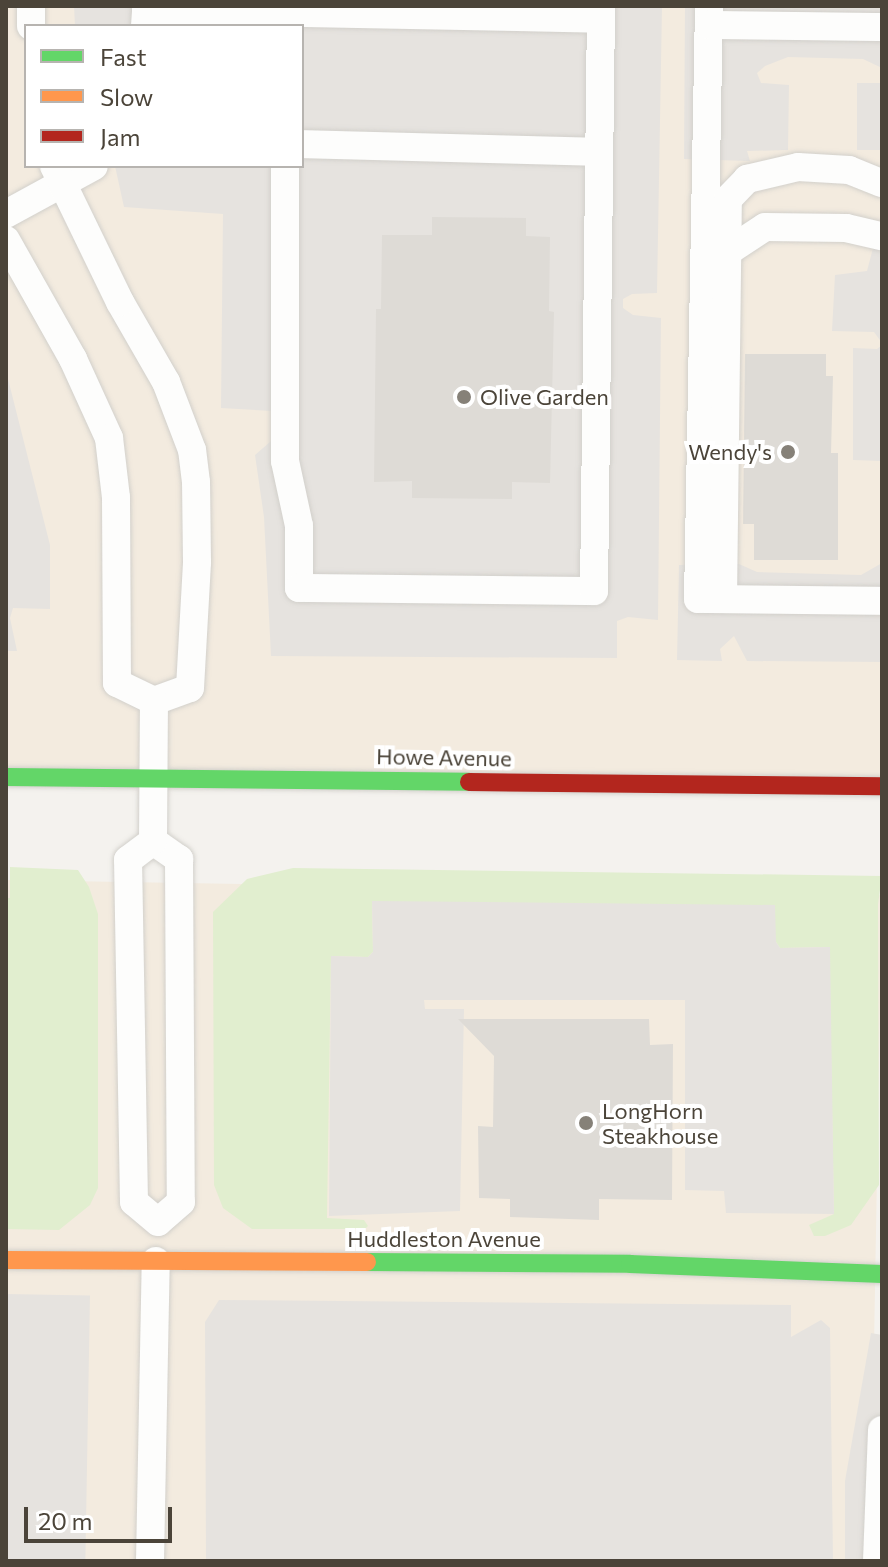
<!DOCTYPE html>
<style>
body{margin:0}
#map{position:relative;width:888px;height:1567px;overflow:hidden;background:#f4f2ee;font-family:Commissioner,sans-serif}
div>[style]{position:absolute}
[style*='--x']{left:calc(var(--x)*1px);top:calc(var(--y)*1px);width:calc(var(--w)*1px);rotate:calc(var(--a)*1deg)}
.commercial>*{inset:0;background:#f3ebdf;transform-origin:0 0}
.green>*{inset:0;background:#e1eecf}
.parking>*{inset:0;background:#e6e3df;transform-origin:0 0}
.building>*{inset:0;background:#dedbd6}
.roads{filter:drop-shadow(0 0 2px #d2d0cb) drop-shadow(0 0 2px #d2d0cb)}
.lane>*{height:28px;margin:-14px;padding:0 14px;transform-origin:14px;border-radius:14px;background:#fdfdfc}
.fast>*{height:18px;margin:-9px;padding:0 9px;transform-origin:9px;border-radius:9px;background:#63d668}
.slow>*{height:18px;margin:-9px;padding:0 9px;transform-origin:9px;border-radius:9px;background:#ff974d}
.jam>*{height:18px;margin:-9px;padding:0 9px;transform-origin:9px;border-radius:9px;background:#b3261e}
.dots>*{width:22px;height:22px;translate:-50% -50%;box-sizing:border-box;border:4px solid #fff;border-radius:50%}
span{translate:-50% -50%;white-space:nowrap;text-align:center;line-height:1.15;-webkit-text-stroke:8px #fff;paint-order:stroke}
.poi-label{font-size:22px;color:#4b4439}
.left{translate:0 -50%;text-align:left}
.right{translate:-100% -50%;text-align:right}
.street-label{font-size:22px;color:#4b4439}
.frame{position:absolute;inset:0;border:8px solid #4b4439;pointer-events:none}
.legend{position:absolute;left:24px;top:24px;width:280px;height:144px;box-sizing:border-box;background:#fff;border:2px solid #b7b4b0;margin:0;padding:10px 14px;list-style:none;font-size:24px;color:#4b4439}
.legend li{display:flex;align-items:center;gap:16px;height:40px}
.legend b{width:40px;border:2px solid #b7b4b0}
.scale{position:absolute;left:24px;top:1507px;width:148px;height:36px;box-sizing:border-box;border:4px solid #4b4439;border-top:0;padding-left:10px;font-size:24px;line-height:28px;white-space:nowrap;color:#4b4439;-webkit-text-stroke:6px #fff;paint-order:stroke}
</style>
<div id="map">
<div class="commercial">
<i style="clip-path:polygon(evenodd,6px 6px,882px 6px,882px 787px,6px 777px,6px 6px,26px 26px,302px 26px,302px 166px,26px 166px,26px 26px)"></i>
<i style="left:6px;top:880px;width:876px;height:681px;rotate:1deg"></i>
</div>
<div class="green">
<i style="clip-path:polygon(10px 867px,78px 870px,89px 887px,98px 914px,98px 1188px,90px 1205px,59px 1230px,6px 1229px,6px 898px,10px 898px)"></i>
<i style="clip-path:polygon(293px 868px,882px 876px,878px 904px,879px 1185px,851px 1225px,825px 1236px,814px 1236px,809px 1225px,834px 1214px,829px 947px,780px 948px,776px 942px,372px 902px,373px 952px,368px 957px,331px 956px,327px 1218px,364px 1220px,368px 1226px,365px 1229px,252px 1229px,223px 1208px,214px 1185px,213px 912px,247px 879px)"></i>
</div>
<div class="parking">
<i style="clip-path:polygon(74px 6px,662px 6px,657px 293px,632px 294px,623px 299px,623px 308px,633px 315px,661px 318px,658px 620px,628px 617px,617px 621px,617px 658px,271px 656px,264px 517px,255px 455px,278px 435px,272px 411px,221px 408px,223px 214px,124px 207px,115px 166px,302px 166px,302px 26px,75px 26px)"></i>
<i style="clip-path:polygon(685px 6px,882px 6px,882px 68px,863px 59px,788px 57px,765px 66px,757px 73px,761px 83px,789px 85px,788px 150px,747px 151px,750px 161px,684px 159px)"></i>
<i style="left:882px;top:83px;width:67px;height:25px;rotate:90deg"></i>
<i style="clip-path:polygon(882px 214px,882px 343px,874px 332px,832px 331px,835px 275px,867px 271px)"></i>
<i style="clip-path:polygon(882px 345px,882px 461px,853px 460px,853px 348px,877px 349px)"></i>
<i style="clip-path:polygon(6px 371px,50px 545px,50px 609px,13px 608px,10px 618px,17px 651px,6px 651px)"></i>
<i style="clip-path:polygon(882px 563px,882px 662px,747px 661px,734px 636px,720px 649px,722px 661px,677px 660px,679px 565px,739px 564px,757px 572px,861px 575px)"></i>
<i style="clip-path:polygon(372px 901px,775px 905px,776px 942px,780px 948px,830px 947px,834px 1214px,726px 1213px,724px 1191px,685px 1190px,685px 1000px,424px 1000px,425px 1009px,464px 1009px,460px 1211px,329px 1216px,331px 956px,368px 957px,373px 952px)"></i>
<i style="left:6px;top:1294px;width:84px;height:267px;rotate:1deg"></i>
<i style="clip-path:polygon(219px 1300px,791px 1305px,791px 1337px,821px 1320px,830px 1328px,833px 1561px,206px 1561px,205px 1322px)"></i>
<i style="clip-path:polygon(871px 1333px,882px 1335px,882px 1561px,845px 1561px,845px 1481px)"></i>
</div>
<div class="building">
<i style="clip-path:polygon(432px 217px,526px 218px,526px 236px,550px 237px,549px 311px,554px 312px,550px 483px,512px 482px,512px 499px,412px 498px,412px 481px,374px 482px,376px 309px,381px 309px,382px 235px,432px 235px)"></i>
<i style="clip-path:polygon(745px 354px,826px 354px,826px 376px,833px 376px,831px 453px,838px 453px,838px 560px,754px 560px,754px 524px,743px 524px)"></i>
<i style="clip-path:polygon(458px 1019px,649px 1019px,650px 1045px,673px 1044px,672px 1200px,599px 1199px,599px 1220px,510px 1217px,510px 1199px,479px 1198px,478px 1126px,493px 1127px,494px 1056px)"></i>
</div>
<div class="roads">
<div class="lane">
<i style="--x:709;--y:6;--w:593;--a:91.06"></i>
<i style="--x:698;--y:599;--w:184;--a:0.6"></i>
<i style="--x:709;--y:25;--w:173;--a:0.7"></i>
<i style="--x:31;--y:26;--w:20;--a:-90"></i>
<i style="--x:145;--y:26;--w:16;--a:-86"></i>
<i style="--x:146;--y:10;--w:454;--a:1.1"></i>
<i style="--x:302;--y:144;--w:297;--a:1.5"></i>
<i style="--x:285;--y:166;--w:295;--a:90"></i>
<i style="--x:285;--y:461;--w:66;--a:77.8"></i>
<i style="--x:299;--y:526;--w:62;--a:90"></i>
<i style="--x:299;--y:588;--w:295;--a:0.6"></i>
<i style="--x:594;--y:591;--w:585;--a:-89.31"></i>
<i style="--x:6;--y:214;--w:100;--a:-28.6"></i>
<i style="--x:6;--y:240;--w:137;--a:60.6"></i>
<i style="--x:73;--y:359;--w:87;--a:65.5"></i>
<i style="--x:109;--y:438;--w:60;--a:83.3"></i>
<i style="--x:116;--y:498;--w:185;--a:89.7"></i>
<i style="--x:117;--y:683;--w:41;--a:25.9"></i>
<i style="--x:154;--y:701;--w:38;--a:-20"></i>
<i style="--x:190;--y:688;--w:126;--a:-86.8"></i>
<i style="--x:197;--y:562;--w:80;--a:-90.7"></i>
<i style="--x:196;--y:482;--w:32;--a:-97"></i>
<i style="--x:192;--y:450;--w:73;--a:-110.9"></i>
<i style="--x:166;--y:382;--w:92;--a:-119.9"></i>
<i style="--x:120;--y:302;--w:151;--a:-115.9"></i>
<i style="--x:727;--y:252;--w:45;--a:-33.3"></i>
<i style="--x:765;--y:227;--w:81;--a:0.7"></i>
<i style="--x:846;--y:228;--w:37;--a:13"></i>
<i style="--x:723;--y:599;--w:400;--a:-89.3"></i>
<i style="--x:728;--y:199;--w:28;--a:-46"></i>
<i style="--x:747;--y:179;--w:52;--a:-13.2"></i>
<i style="--x:798;--y:167;--w:51;--a:3.4"></i>
<i style="--x:849;--y:170;--w:35;--a:22"></i>
<i style="--x:153;--y:841;--w:32;--a:35"></i>
<i style="--x:179;--y:859;--w:343;--a:89.7"></i>
<i style="--x:181;--y:1202;--w:30;--a:139"></i>
<i style="--x:158;--y:1222;--w:31;--a:-140"></i>
<i style="--x:134;--y:1202;--w:342;--a:-91"></i>
<i style="--x:128;--y:860;--w:31;--a:-37"></i>
<i style="--x:153;--y:841;--w:140;--a:-89.6"></i>
<i style="--x:150;--y:1561;--w:300;--a:-88.9"></i>
<i style="--x:877;--y:1561;--w:131;--a:-87.8"></i>
</div>
<div class="fast">
<i style="--x:6;--y:777;--w:463;--a:0.6"></i>
<i style="--x:367;--y:1262;--w:263;--a:0.4"></i>
<i style="--x:630;--y:1264;--w:252;--a:2.3"></i>
</div>
<div class="slow">
<i style="--x:6;--y:1260;--w:361;--a:0.3"></i>
</div>
<div class="jam">
<i style="--x:469;--y:782;--w:413;--a:0.6"></i>
</div>
</div>
<div class="dots">
<i style="left:464px;top:397px;background:#868178"></i>
<i style="left:788px;top:452px;background:#868178"></i>
<i style="left:586px;top:1123px;background:#868178"></i>
</div>
<div class="poi-label">
<span class="left" style="left:480px;top:397px">Olive Garden</span>
<span class="right" style="left:772px;top:452px">Wendy's</span>
<span class="left" style="left:602px;top:1123px">LongHorn<br>Steakhouse</span>
</div>
<div class="street-label">
<span style="left:444px;top:757px;rotate:1deg">Howe Avenue</span>
<span style="left:444px;top:1239px">Huddleston Avenue</span>
</div>
<div class="frame"></div>
<ul class="legend">
<li><b style="height:10px;background:#63d668"></b>Fast</li>
<li><b style="height:10px;background:#ff974d"></b>Slow</li>
<li><b style="height:10px;background:#b3261e"></b>Jam</li>
</ul>
<div class="scale">20 m</div>
</div>
